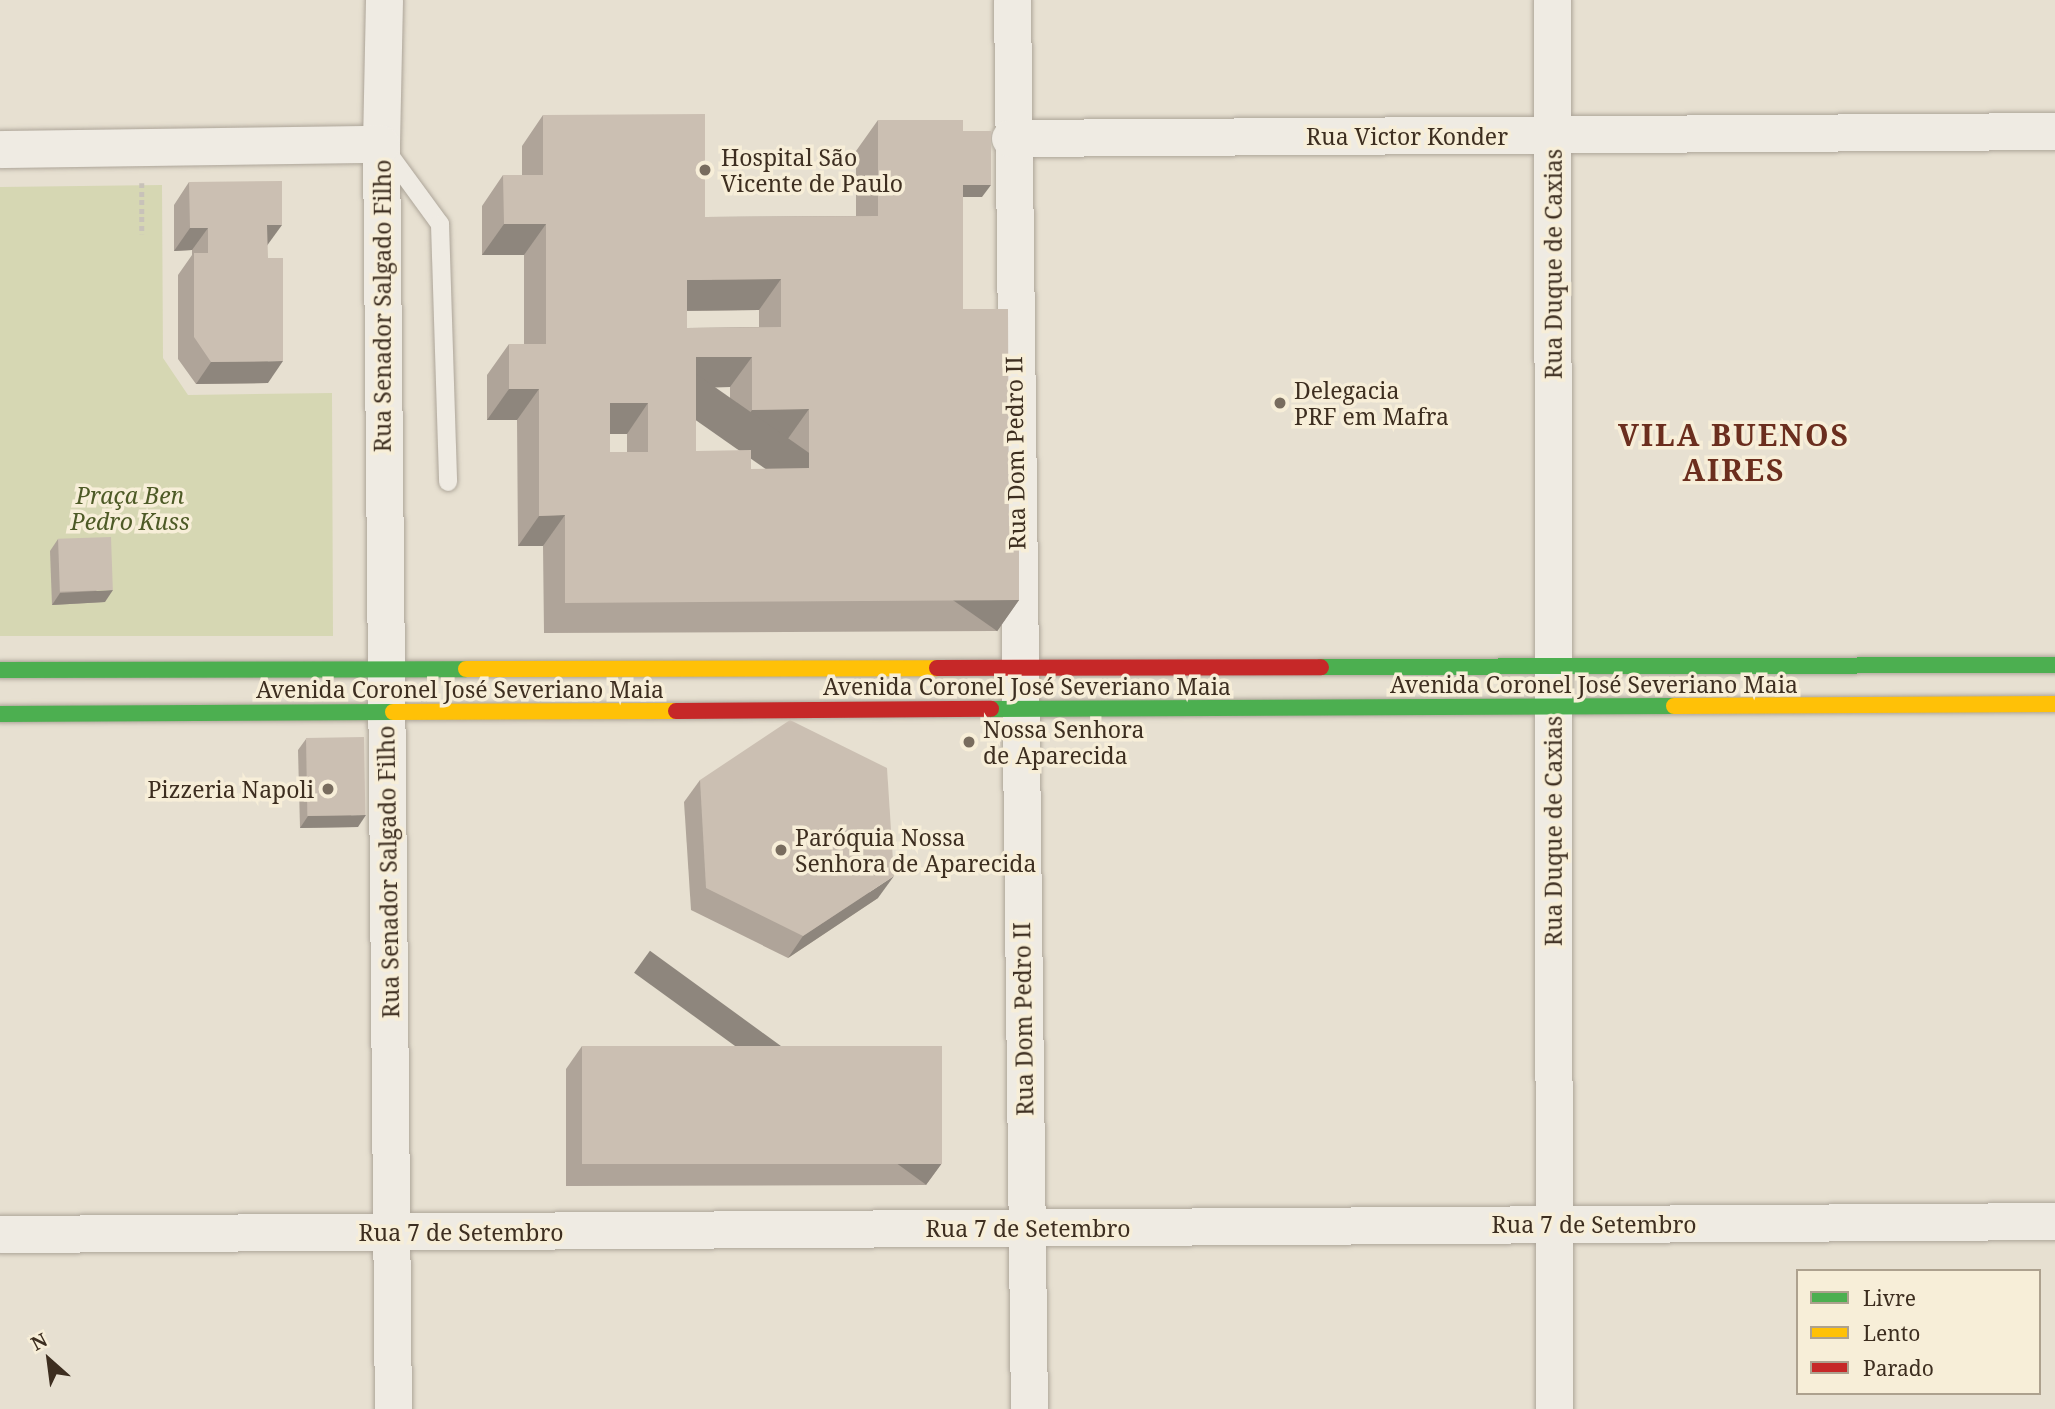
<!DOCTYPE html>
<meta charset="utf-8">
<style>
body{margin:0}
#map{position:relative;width:2055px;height:1409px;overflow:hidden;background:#e7e0d1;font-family:"Noto Serif",serif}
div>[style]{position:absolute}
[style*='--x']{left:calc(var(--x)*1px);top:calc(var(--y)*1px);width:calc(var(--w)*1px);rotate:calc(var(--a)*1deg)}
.green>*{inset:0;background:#d6d7b3}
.path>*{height:4.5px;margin-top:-2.25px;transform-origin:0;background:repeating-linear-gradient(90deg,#c8c2b9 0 5px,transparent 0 8.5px)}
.roads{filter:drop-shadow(0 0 2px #ada599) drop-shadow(0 0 2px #ada599)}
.lane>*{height:18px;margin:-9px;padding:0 9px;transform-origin:9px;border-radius:9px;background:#efebe3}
.street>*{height:37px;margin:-18.5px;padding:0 18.5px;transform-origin:18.5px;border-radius:18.5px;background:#efebe3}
.fast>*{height:16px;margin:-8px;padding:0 8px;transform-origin:8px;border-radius:8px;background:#4caf50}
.slow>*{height:16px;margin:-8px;padding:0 8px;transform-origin:8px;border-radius:8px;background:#ffc107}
.jam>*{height:16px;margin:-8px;padding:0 8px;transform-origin:8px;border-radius:8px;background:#c62828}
.wall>*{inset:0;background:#afa499}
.shaded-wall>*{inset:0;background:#8e867d;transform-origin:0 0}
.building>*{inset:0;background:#cbbfb2;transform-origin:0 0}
.dots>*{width:19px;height:19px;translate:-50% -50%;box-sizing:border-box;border:4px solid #f7eed8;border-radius:50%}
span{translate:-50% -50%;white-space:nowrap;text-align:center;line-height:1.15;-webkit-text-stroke:7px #f7eed8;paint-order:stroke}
.street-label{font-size:23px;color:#3d2e20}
.poi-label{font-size:23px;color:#3d2e20}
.left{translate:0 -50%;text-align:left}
.right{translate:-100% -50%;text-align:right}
.park-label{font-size:23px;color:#4d5a26;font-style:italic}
.district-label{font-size:30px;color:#6b2e1e;font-weight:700;letter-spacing:2px}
.legend{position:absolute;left:1796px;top:1269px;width:245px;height:126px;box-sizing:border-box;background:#f7eed8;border:2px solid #ada18e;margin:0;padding:9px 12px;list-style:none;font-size:21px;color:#3d2e20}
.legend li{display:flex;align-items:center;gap:14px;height:35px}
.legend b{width:35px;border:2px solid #ada18e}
.north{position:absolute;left:14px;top:1325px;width:70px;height:70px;-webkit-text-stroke:5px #f7eed8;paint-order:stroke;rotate:332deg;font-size:19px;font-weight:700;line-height:28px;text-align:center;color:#3d2e20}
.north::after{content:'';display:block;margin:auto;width:24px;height:32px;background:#3d2e20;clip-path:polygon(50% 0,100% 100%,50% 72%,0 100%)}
</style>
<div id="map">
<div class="green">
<i style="clip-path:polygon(162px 185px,163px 358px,188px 395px,332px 393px,333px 636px,0 636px,0 187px)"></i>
</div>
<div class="path">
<i style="--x:142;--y:183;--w:51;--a:90"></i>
</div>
<div class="roads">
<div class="lane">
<i style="--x:386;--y:150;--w:92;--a:53.9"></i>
<i style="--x:440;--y:224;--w:258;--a:88.2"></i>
</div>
<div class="street">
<i style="--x:384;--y:0;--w:144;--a:91.2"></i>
<i style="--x:381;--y:144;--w:1265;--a:89.46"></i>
<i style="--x:1012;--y:0;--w:1409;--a:89.31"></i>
<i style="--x:1552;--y:0;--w:1409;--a:89.92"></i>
<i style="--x:1010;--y:138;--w:1045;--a:-0.38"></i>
<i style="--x:0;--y:149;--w:381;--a:-0.8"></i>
<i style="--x:0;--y:1234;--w:2055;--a:-0.36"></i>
</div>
<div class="fast">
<i style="--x:1321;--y:667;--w:734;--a:-0.16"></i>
<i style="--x:0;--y:670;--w:466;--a:-0.1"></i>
<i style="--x:991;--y:709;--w:683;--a:-0.25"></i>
<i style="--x:0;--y:714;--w:393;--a:-0.3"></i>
</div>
<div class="slow">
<i style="--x:466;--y:669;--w:471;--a:-0.1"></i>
<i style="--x:1674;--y:706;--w:381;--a:-0.3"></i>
<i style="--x:393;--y:712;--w:283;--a:-0.2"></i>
</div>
<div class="jam">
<i style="--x:937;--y:668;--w:384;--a:-0.1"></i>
<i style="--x:676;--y:711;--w:315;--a:-0.4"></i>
</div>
</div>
<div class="wall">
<i style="clip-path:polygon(evenodd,543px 115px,705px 217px,856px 216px,856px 151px,878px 120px,963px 131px,982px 197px,963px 197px,963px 309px,1009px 526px,1019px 600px,997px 631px,544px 633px,543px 546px,518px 546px,517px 420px,487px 420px,487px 375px,509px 344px,524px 344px,524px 255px,482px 255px,482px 206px,503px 175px,522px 175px,522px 146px,543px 115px,759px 310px,759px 327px,687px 328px,687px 311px,759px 310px,543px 115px,730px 387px,730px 440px,787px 440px,787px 469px,751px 469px,696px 451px,696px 388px,730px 387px,543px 115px,610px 434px,627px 434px,627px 452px,610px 452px,610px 434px)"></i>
<i style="clip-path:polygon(189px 182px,267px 246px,268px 383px,196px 384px,178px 359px,178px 275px,192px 255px,192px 250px,174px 251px,174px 205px)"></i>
<i style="clip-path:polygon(58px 539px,105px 602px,52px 605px,50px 551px)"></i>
<i style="clip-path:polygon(306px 739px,358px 827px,300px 828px,298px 750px)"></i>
<i style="clip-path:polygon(700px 780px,878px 898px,788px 958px,691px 910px,684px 802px)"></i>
<i style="clip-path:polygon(582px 1046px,942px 1163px,926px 1185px,566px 1186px,566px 1069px)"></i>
</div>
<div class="shaded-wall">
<i style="clip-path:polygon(949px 185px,991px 185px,982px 197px,941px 197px)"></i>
<i style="clip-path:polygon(504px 224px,546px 224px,524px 255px,482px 255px)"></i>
<i style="clip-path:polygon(267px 225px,282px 225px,266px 247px)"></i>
<i style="clip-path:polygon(190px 228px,208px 228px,192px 250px,174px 251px)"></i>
<i style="clip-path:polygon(781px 279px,759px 310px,666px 311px,687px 280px)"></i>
<i style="clip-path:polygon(696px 357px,752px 357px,730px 387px,674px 388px)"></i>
<i style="clip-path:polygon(283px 361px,268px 383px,196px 384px,211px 362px)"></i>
<i style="clip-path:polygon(509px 389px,539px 389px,517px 420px,487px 420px)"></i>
<i style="clip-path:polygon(610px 403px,648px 403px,627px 434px,589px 434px)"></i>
<i style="clip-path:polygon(809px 409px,787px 440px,730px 440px,752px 410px)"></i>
<i style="clip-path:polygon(565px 515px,543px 546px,518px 546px,539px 516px)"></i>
<i style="clip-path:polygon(113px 590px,105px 602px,52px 605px,60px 593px)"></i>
<i style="left:1019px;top:600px;width:38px;height:454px;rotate:125deg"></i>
<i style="clip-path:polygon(366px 815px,358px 827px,300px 828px,308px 816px)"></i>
<i style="clip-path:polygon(894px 876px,878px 898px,788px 958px,803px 936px)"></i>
<i style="left:942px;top:1163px;width:27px;height:361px;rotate:126deg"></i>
</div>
<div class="building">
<i style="clip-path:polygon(evenodd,705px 114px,705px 217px,878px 216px,878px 120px,963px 120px,963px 309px,1008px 309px,1009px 526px,1019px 526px,1019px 600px,565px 603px,565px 515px,539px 516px,539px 389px,509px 389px,509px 344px,546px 344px,546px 224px,504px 224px,503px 175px,543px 175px,543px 115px,705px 114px,781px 279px,781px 327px,687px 328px,687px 280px,781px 279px,705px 114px,696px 357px,752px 357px,752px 410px,809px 409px,809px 468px,751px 469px,751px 450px,696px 451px,696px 357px,705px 114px,610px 403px,648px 403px,648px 452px,610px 452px,610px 403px)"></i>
<i style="left:963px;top:131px;width:28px;height:54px"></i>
<i style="clip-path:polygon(282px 181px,282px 225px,267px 225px,268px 258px,283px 258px,283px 361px,211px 362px,194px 337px,194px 253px,208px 253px,208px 228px,190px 228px,189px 182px)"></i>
<i style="left:111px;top:537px;width:53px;height:53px;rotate:88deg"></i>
<i style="clip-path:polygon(790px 720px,887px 768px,894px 876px,803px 936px,706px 888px,700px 780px)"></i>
<i style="left:364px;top:737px;width:78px;height:58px;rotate:89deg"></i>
<i style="left:582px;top:1046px;width:360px;height:118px"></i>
</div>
<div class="dots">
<i style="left:705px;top:170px;background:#786c5e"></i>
<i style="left:1280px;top:403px;background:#786c5e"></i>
<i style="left:969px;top:742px;background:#786c5e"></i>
<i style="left:328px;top:789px;background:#786c5e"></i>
<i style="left:781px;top:850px;background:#786c5e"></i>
</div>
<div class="street-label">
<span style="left:1407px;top:136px">Rua Victor Konder</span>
<span style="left:1553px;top:264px;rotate:-90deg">Rua Duque de Caxias</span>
<span style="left:382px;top:306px;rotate:-90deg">Rua Senador Salgado Filho</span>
<span style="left:1015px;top:453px;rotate:-91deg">Rua Dom Pedro II</span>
<span style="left:1594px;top:684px">Avenida Coronel José Severiano Maia</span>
<span style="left:1027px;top:686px">Avenida Coronel José Severiano Maia</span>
<span style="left:460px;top:689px">Avenida Coronel José Severiano Maia</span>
<span style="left:1553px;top:831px;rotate:-90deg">Rua Duque de Caxias</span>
<span style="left:388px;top:872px;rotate:-91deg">Rua Senador Salgado Filho</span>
<span style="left:1023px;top:1019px;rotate:-91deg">Rua Dom Pedro II</span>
<span style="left:1594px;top:1224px">Rua 7 de Setembro</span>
<span style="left:1028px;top:1228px">Rua 7 de Setembro</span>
<span style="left:461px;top:1232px">Rua 7 de Setembro</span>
</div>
<div class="poi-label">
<span class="left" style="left:721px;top:170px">Hospital São<br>Vicente de Paulo</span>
<span class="left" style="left:1294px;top:403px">Delegacia<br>PRF em Mafra</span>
<span class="left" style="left:983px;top:742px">Nossa Senhora<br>de Aparecida</span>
<span class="right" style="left:314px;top:789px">Pizzeria Napoli</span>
<span class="left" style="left:795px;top:850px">Paróquia Nossa<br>Senhora de Aparecida</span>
</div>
<div class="park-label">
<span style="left:130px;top:508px">Praça Ben<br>Pedro Kuss</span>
</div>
<div class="district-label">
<span style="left:1734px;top:452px">VILA BUENOS<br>AIRES</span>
</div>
<ul class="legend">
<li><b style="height:9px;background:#4caf50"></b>Livre</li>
<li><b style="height:9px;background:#ffc107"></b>Lento</li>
<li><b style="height:9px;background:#c62828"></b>Parado</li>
</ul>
<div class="north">N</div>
</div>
